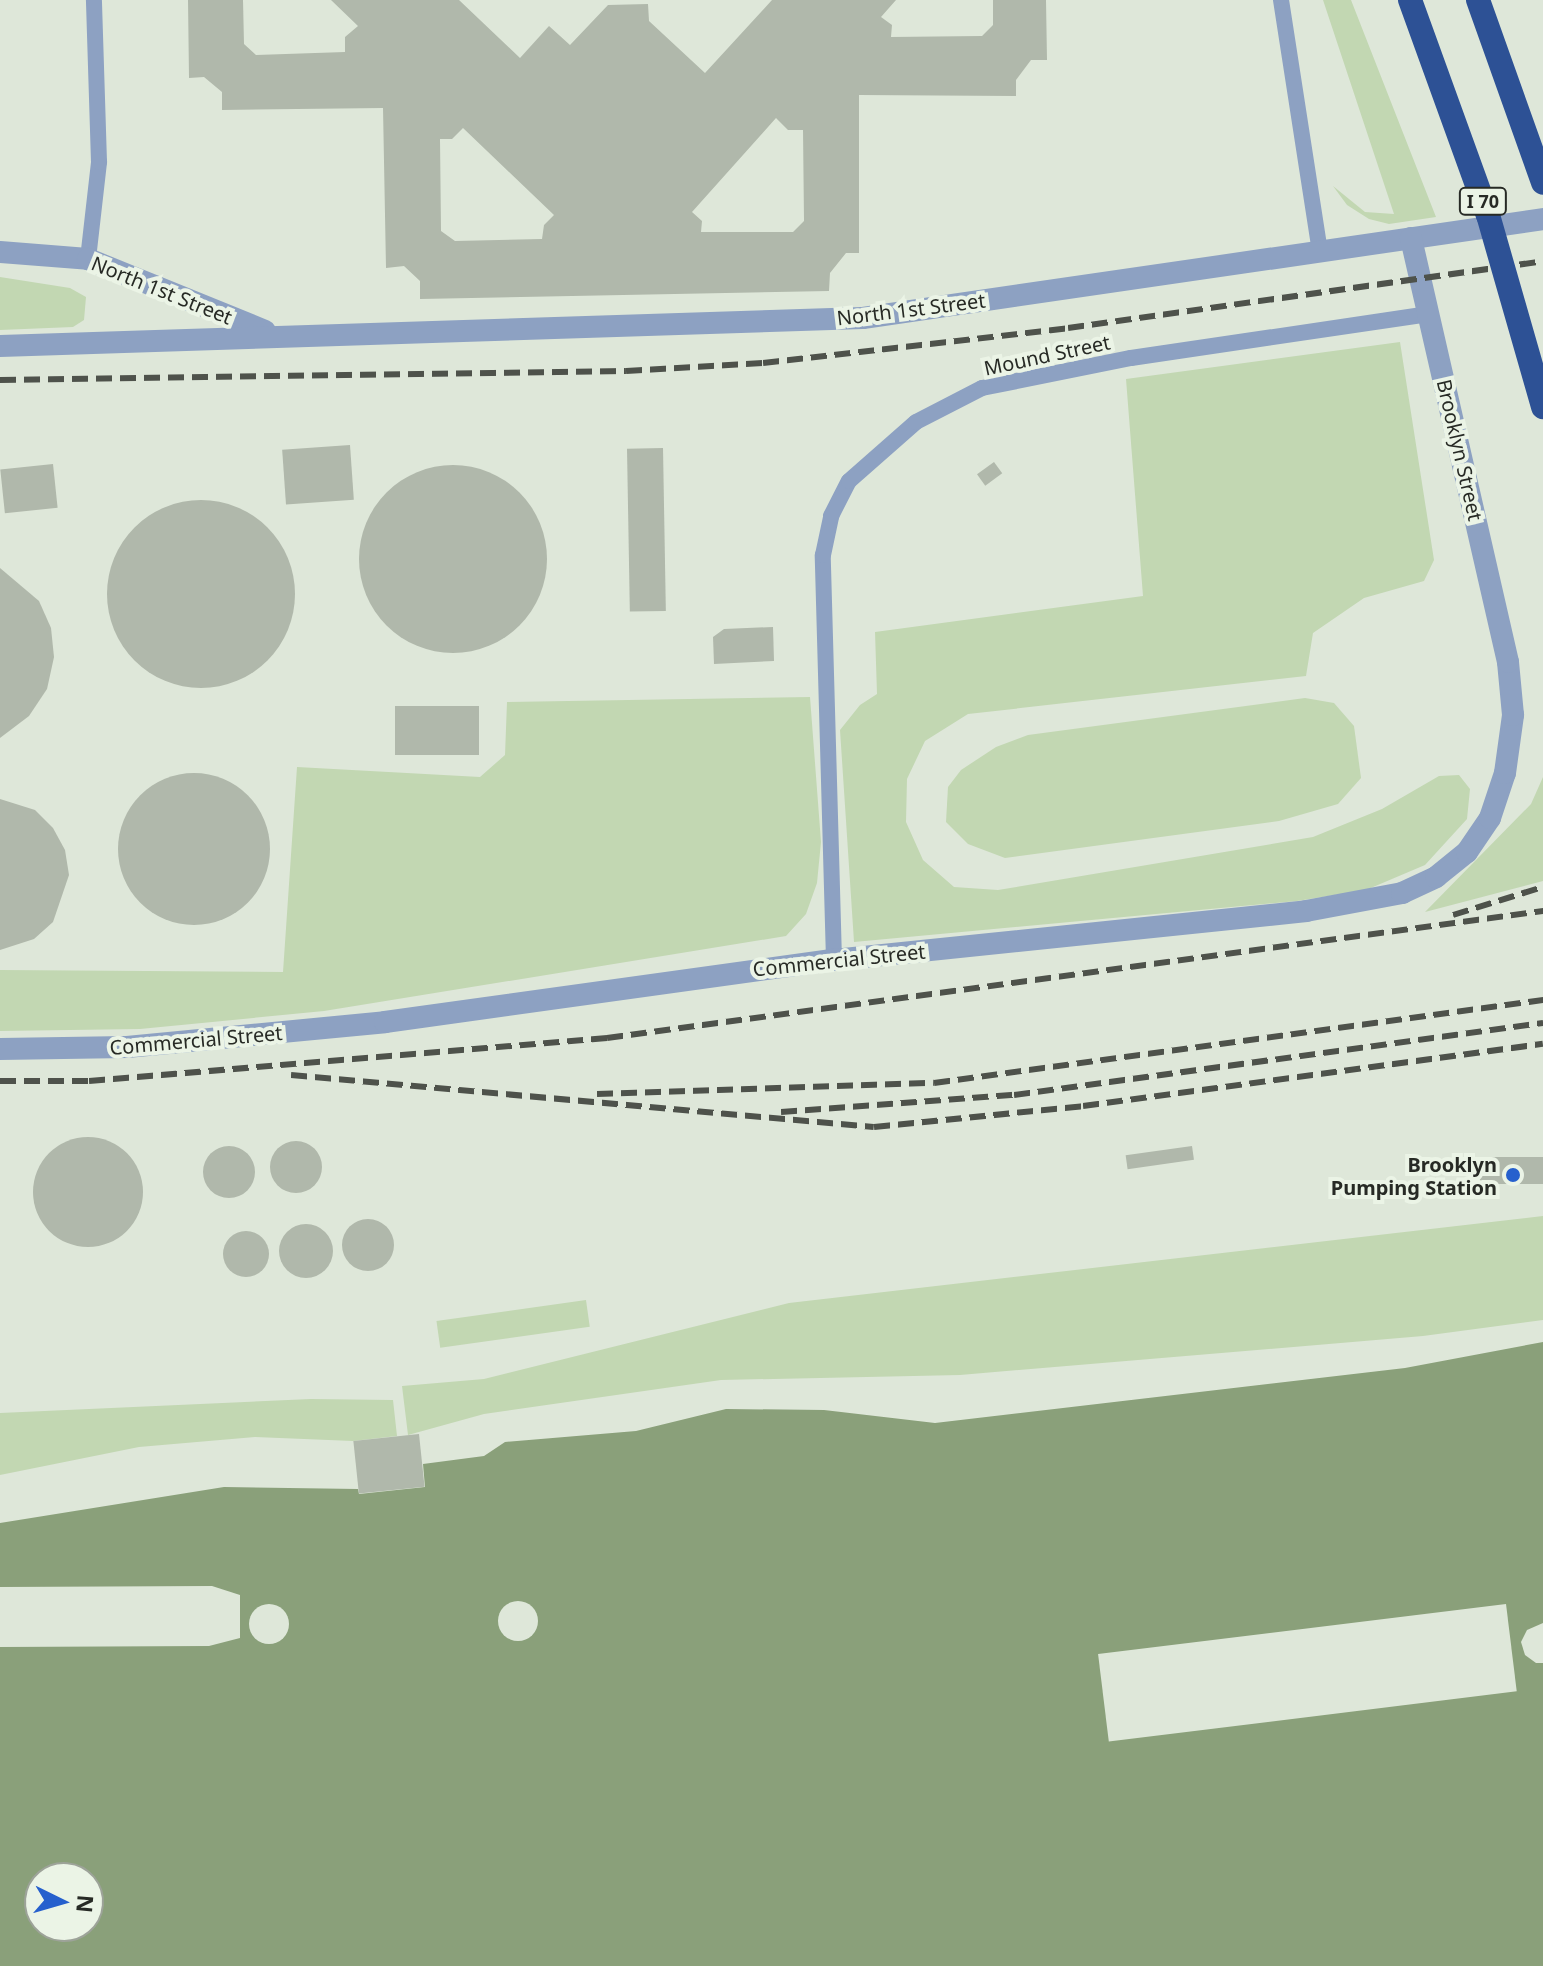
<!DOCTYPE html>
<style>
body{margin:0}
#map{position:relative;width:1543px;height:1966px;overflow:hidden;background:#dee7d9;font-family:"Noto Sans",sans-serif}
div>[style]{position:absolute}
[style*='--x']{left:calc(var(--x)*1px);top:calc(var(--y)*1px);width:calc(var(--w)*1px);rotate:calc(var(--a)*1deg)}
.green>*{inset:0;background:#c2d7b2;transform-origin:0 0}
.water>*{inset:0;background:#8aa07a}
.pier>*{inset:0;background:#dee7d9;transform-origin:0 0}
.round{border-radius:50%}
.building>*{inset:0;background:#b0b8ab;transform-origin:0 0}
.service>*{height:16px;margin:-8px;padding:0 8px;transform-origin:8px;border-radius:8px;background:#8da1c2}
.minor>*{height:22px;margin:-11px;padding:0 11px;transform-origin:11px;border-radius:11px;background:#8da1c2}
.motorway>*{height:24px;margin:-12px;padding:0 12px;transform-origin:12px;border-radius:12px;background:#2d5195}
.rail>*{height:6px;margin-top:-3px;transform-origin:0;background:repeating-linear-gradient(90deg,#4e524b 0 16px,transparent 0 24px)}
.motorway-bridge>*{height:24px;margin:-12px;padding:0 12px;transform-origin:12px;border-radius:12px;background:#2d5195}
.dots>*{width:22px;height:22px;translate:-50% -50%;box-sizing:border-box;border:4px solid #ebf4e6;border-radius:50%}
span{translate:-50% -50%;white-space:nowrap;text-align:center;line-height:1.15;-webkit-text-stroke:8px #ebf4e6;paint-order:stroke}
.shield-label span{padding:2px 6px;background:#ebf4e6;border:2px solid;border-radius:6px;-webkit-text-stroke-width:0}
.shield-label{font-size:18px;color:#272a25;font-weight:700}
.street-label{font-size:20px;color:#272a25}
.poi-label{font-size:20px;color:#272a25;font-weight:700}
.right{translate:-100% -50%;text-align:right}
.north{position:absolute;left:24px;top:1862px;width:80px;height:80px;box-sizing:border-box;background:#ebf4e6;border:2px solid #9da399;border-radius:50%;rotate:95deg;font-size:22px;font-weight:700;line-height:32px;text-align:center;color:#272a25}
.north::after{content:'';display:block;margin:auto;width:28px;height:36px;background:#2660cd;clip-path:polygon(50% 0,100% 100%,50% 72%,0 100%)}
</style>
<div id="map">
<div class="green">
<i style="clip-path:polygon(1323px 0,1351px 0,1436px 217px,1389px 224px,1369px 219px,1347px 205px,1333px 186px,1365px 212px,1394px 214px)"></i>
<i style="clip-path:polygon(0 277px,70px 288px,86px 297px,84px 320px,73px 327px,0 330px)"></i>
<i style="clip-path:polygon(1400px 342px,1434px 560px,1424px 581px,1364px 598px,1313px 633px,1306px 676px,968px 714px,925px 741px,907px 779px,906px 822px,923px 860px,954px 887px,998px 890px,1313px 837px,1382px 809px,1439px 776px,1459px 775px,1470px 789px,1467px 819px,1425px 865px,1366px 890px,1297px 901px,854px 942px,840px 730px,860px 705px,877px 694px,875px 632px,1143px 596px,1126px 379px)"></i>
<i style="clip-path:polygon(810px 697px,821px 842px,817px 883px,806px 914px,786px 936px,324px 1011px,140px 1029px,0 1031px,0 970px,283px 972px,297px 767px,480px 777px,505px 755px,507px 702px)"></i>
<i style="clip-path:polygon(1305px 698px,1334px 703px,1354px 726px,1361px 778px,1338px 804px,1279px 821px,1005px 858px,968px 844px,946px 822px,948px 787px,961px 770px,996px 747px,1028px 735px)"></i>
<i style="clip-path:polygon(1543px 777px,1543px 881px,1425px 912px,1531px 804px)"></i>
<i style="clip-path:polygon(1543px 1216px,1543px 1320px,1423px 1336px,960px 1375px,721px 1380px,484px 1414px,408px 1435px,402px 1386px,484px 1379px,789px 1303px)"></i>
<i style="left:586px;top:1300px;width:27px;height:151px;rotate:82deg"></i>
<i style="clip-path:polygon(311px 1399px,393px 1400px,397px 1436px,353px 1441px,255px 1437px,139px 1447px,0 1475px,0 1413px)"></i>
</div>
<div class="water">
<i style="clip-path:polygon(evenodd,1543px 1342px,1543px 1966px,0 1966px,0 1523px,224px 1487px,358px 1489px,359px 1494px,425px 1487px,423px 1464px,484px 1456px,505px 1442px,636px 1431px,726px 1409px,824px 1410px,935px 1423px,1405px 1368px,1543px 1342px,40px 1878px,88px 1878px,88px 1926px,40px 1926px,40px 1878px)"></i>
</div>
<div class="pier">
<i style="clip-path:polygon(212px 1586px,240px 1595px,240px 1638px,209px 1646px,0 1647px,0 1587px)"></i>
<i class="round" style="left:498px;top:1601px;width:40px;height:40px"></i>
<i class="round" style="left:249px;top:1604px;width:40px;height:40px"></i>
<i style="left:1506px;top:1604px;width:88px;height:411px;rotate:83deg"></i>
<i style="clip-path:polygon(1543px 1623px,1543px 1663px,1536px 1663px,1525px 1655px,1521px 1642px,1527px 1630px)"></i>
</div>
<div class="building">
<i style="clip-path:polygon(evenodd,188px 0,243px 0,244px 44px,256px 55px,345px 52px,345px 37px,358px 26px,331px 0,459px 0,520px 58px,549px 26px,570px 45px,608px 5px,648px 4px,649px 21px,705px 73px,772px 0,896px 0,881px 17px,892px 25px,891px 37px,982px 36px,993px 25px,993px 0,1046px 0,1047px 60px,1031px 60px,1016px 80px,1016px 96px,859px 95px,859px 253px,846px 253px,830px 273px,829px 291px,420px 299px,420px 281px,404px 266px,386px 268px,383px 108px,222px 110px,222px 92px,204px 77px,189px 78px,188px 0,776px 118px,788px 130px,803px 130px,804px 221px,793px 232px,701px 232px,702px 221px,692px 212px,776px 118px,188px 0,463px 128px,554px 215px,544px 225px,542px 239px,455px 241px,441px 231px,440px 139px,452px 139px,463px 128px)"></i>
<i style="left:350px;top:445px;width:55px;height:68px;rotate:86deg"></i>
<i style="left:663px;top:448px;width:163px;height:36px;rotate:89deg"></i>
<i style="left:994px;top:462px;width:14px;height:21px;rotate:54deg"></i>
<i style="left:53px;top:464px;width:44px;height:53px;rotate:84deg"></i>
<i class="round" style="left:359px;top:465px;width:188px;height:188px"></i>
<i class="round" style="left:107px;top:500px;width:188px;height:188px"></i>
<i style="clip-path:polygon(0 568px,39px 601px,51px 628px,54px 657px,47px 689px,29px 716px,0 738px)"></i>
<i style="clip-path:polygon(773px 627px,774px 661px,714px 664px,713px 637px,724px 629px)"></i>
<i style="left:479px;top:706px;width:49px;height:84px;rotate:90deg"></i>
<i class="round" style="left:118px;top:773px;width:152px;height:152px"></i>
<i style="clip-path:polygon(0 799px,35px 810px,53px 828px,65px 850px,69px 875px,53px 922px,34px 939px,0 950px)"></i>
<i class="round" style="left:33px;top:1137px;width:110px;height:110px"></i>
<i class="round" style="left:270px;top:1141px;width:52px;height:52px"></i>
<i style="left:1192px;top:1146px;width:14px;height:67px;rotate:82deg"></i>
<i class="round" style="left:203px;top:1146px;width:52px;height:52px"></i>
<i style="left:1543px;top:1157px;width:27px;height:63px;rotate:90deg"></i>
<i class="round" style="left:342px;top:1219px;width:52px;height:52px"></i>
<i class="round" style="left:279px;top:1224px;width:54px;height:54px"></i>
<i class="round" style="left:223px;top:1231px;width:46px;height:46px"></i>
<i style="left:419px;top:1434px;width:53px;height:66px;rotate:84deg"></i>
</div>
<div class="service">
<i style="--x:1281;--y:0;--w:255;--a:81.2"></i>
<i style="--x:88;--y:259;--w:98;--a:-83.5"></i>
<i style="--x:99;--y:162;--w:162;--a:-91.8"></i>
<i style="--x:834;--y:960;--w:405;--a:-91.6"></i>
<i style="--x:823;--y:555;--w:40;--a:-78"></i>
<i style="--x:831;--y:516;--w:39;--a:-63"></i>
<i style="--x:849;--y:481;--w:89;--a:-41.4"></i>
<i style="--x:916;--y:422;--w:74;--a:-27.3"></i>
<i style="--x:982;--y:388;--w:152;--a:-11.4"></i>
<i style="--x:1131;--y:358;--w:301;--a:-8.4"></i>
</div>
<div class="minor">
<i style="--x:0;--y:252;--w:88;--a:4.5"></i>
<i style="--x:88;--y:259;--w:191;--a:22.1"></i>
<i style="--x:0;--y:346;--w:863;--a:-1.86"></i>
<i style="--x:863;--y:318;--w:687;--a:-8.28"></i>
<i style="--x:0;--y:1049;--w:127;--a:-0.9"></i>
<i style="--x:127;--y:1047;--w:259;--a:-5.5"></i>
<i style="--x:385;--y:1022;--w:453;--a:-7.9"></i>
<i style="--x:834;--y:960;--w:475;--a:-5.9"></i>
<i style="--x:1306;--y:911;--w:98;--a:-10.6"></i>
<i style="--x:1402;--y:893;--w:38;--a:-25"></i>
<i style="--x:1436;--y:877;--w:40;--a:-39"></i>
<i style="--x:1467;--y:852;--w:41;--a:-55.9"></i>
<i style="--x:1490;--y:818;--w:47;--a:-71.6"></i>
<i style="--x:1505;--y:773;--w:59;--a:-82.1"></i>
<i style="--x:1513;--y:715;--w:53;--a:-95.4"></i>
<i style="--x:1508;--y:662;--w:435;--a:-102.9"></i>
</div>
<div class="motorway">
<i style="--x:1478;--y:0;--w:194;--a:70.4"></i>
</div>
<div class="rail">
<i style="--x:0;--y:380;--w:626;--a:-0.82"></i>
<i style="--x:626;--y:371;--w:137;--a:-3.3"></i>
<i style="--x:763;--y:363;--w:307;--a:-6.5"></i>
<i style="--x:1068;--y:328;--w:480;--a:-8"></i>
<i style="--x:1453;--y:915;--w:94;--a:-17.3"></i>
<i style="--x:291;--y:1075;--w:585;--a:5.1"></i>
<i style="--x:874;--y:1127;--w:210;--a:-5.7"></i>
<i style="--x:1083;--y:1106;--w:464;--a:-7.7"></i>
<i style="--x:0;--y:1081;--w:89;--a:0"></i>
<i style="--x:89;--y:1081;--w:520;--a:-4.75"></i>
<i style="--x:607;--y:1038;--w:945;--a:-7.73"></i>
<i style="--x:597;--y:1094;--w:337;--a:-1.9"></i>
<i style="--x:934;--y:1083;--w:615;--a:-7.76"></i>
<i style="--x:781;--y:1112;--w:234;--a:-4.2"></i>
<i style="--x:1014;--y:1095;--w:534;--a:-7.75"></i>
</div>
<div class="motorway-bridge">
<i style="--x:1410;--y:0;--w:229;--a:70.1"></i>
<i style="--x:1488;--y:215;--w:200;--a:74"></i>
</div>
<div class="dots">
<i style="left:1513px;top:1175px;background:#2660cd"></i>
</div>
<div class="shield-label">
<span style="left:1483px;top:201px">I 70</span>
</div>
<div class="street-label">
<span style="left:162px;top:290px;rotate:22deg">North 1st Street</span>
<span style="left:911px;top:309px;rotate:-7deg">North 1st Street</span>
<span style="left:1047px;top:355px;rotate:-12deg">Mound Street</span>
<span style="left:1460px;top:450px;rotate:77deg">Brooklyn Street</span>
<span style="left:839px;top:960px;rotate:-6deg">Commercial Street</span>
<span style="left:196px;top:1040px;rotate:-5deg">Commercial Street</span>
</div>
<div class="poi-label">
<span class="right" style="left:1497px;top:1176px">Brooklyn<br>Pumping Station</span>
</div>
<div class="north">N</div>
</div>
